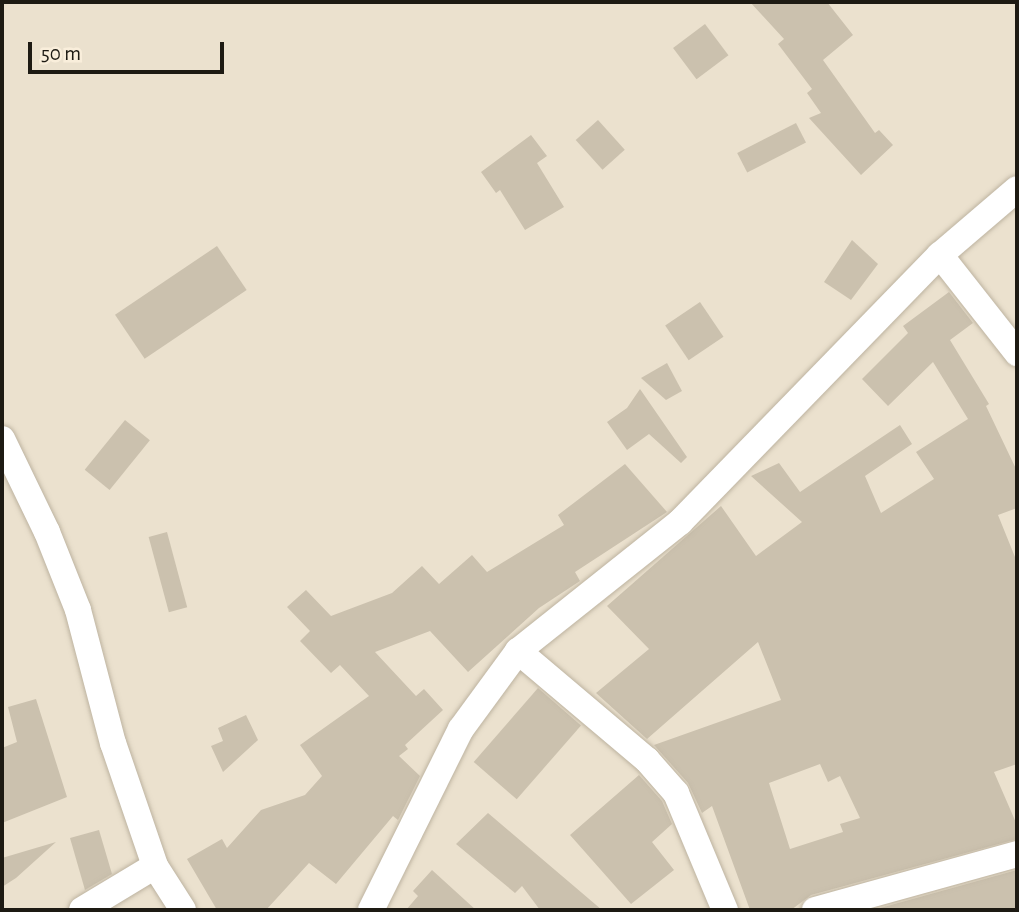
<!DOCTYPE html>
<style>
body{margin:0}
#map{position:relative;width:1019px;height:912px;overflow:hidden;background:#ebe1ce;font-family:"Alegreya Sans",sans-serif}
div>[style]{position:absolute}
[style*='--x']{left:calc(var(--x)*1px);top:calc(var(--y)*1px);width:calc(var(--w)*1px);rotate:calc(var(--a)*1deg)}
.building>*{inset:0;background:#cbc1ae;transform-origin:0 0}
.roads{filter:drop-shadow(0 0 2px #bdb3a0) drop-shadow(0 0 2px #bdb3a0)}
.minor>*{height:26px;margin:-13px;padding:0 13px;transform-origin:13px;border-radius:13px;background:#fff}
span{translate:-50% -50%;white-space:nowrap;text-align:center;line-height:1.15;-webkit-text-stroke:7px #f9eedb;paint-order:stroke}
.frame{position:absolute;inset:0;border:4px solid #1d1a13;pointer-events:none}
.scale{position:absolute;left:28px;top:42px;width:196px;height:32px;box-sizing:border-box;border:4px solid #1d1a13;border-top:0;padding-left:9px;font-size:21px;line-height:24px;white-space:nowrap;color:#1d1a13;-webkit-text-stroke:5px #f9eedb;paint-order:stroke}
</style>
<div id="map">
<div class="building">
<i style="clip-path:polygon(750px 2px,827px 2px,853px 35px,823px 60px,875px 133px,879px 130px,893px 145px,861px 175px,809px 118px,821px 113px,807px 93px,812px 89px,778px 44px,784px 39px)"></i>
<i style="left:705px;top:24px;width:39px;height:40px;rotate:53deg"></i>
<i style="left:598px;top:120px;width:40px;height:30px;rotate:48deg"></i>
<i style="left:796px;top:123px;width:22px;height:66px;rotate:63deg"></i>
<i style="clip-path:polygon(531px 135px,547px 156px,537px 163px,564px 207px,525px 230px,500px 190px,496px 193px,481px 172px)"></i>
<i style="clip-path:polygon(852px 240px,878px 264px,851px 300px,824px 282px)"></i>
<i style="left:217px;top:246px;width:53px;height:123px;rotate:56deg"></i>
<i style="clip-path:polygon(evenodd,949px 292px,973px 323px,950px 340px,989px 404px,986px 406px,1017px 471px,1017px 508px,998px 515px,1017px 562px,1017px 764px,994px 772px,1017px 825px,1017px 839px,811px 895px,791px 910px,750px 910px,712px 806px,702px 813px,688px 783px,654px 745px,781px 700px,758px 642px,647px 739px,596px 693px,649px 649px,607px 606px,721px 506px,756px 556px,802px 522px,751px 476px,779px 463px,800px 492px,900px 425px,912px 444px,865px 476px,881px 513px,934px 479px,916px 452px,968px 419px,933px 362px,888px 406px,862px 379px,908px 333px,903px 326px,949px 292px,820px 764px,828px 782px,840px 776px,860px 818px,840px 824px,843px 832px,790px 849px,769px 783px,820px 764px)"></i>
<i style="left:700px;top:302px;width:42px;height:42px;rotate:56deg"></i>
<i style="clip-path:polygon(667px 363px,682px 391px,666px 400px,641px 378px)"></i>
<i style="clip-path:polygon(640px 389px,687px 457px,681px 463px,649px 434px,627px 450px,607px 422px,627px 408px)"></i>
<i style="left:125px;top:420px;width:32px;height:64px;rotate:39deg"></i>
<i style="clip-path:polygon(625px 464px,667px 512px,575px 572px,580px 581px,539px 608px,468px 672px,430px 631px,375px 652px,416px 696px,424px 689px,443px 710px,405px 745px,408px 749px,399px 756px,420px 776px,398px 820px,393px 816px,336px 884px,309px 863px,266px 910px,217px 910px,187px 859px,222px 839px,227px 848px,261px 810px,305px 795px,322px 776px,300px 745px,369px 696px,340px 665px,331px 673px,300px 641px,310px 631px,287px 607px,306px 590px,331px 616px,392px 593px,422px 566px,439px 584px,472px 555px,487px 572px,564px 525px,558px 515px)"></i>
<i style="left:167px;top:532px;width:78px;height:19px;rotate:75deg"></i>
<i style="left:538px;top:688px;width:57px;height:98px;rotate:41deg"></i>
<i style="clip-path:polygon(36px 699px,67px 797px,2px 823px,2px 748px,17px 742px,8px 707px)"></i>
<i style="clip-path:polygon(246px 715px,258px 740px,223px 772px,211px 746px,223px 741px,218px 728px)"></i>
<i style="clip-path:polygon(639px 775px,662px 801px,672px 824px,652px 842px,674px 870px,631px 904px,570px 835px)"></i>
<i style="clip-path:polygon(488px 813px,602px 910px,540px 910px,522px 886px,515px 893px,456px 844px)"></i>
<i style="clip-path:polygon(99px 830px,112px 874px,85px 890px,70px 838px)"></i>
<i style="clip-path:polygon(56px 842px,16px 878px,2px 887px,2px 858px)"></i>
<i style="clip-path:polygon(432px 870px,476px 910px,406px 910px,418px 896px,413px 891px)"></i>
<i style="clip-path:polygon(1017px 870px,1017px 910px,873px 910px)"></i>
</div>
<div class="roads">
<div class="minor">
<i style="--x:940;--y:255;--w:125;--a:51.8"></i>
<i style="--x:2;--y:439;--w:103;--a:64.2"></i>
<i style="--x:47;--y:532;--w:84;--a:68.3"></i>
<i style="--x:78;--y:610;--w:138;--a:75.3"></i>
<i style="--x:113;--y:743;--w:130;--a:71.1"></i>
<i style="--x:155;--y:866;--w:52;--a:57.5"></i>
<i style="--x:518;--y:651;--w:169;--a:40.2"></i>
<i style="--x:647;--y:760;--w:44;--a:48.7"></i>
<i style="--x:676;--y:793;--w:127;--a:67.3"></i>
<i style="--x:82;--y:910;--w:85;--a:-31.1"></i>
<i style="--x:371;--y:910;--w:202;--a:-63.6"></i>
<i style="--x:461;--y:729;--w:97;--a:-53.8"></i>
<i style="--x:518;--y:651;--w:207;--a:-38.5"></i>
<i style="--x:680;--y:522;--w:373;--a:-45.8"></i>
<i style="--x:940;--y:255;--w:101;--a:-40.6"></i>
<i style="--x:815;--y:910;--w:210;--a:-15.5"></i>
</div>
</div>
<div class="frame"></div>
<div class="scale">50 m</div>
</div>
